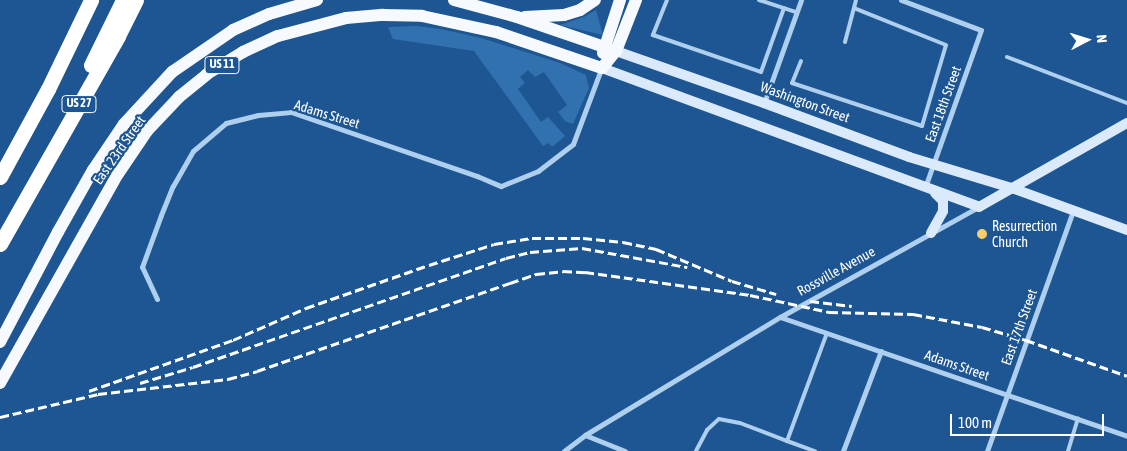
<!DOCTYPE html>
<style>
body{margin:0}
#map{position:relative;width:1127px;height:451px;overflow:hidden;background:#1d5692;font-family:"Asap Condensed",sans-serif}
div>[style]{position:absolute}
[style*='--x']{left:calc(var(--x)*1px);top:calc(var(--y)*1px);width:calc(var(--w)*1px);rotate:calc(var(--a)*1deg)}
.green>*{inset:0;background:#3171b0}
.lane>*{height:4px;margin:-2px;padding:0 2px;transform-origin:2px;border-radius:2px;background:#aecfee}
.street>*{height:5px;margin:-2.5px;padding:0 2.5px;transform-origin:2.5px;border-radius:2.5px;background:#aecfee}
.secondary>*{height:10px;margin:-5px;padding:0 5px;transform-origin:5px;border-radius:5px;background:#dbeafa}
.primary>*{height:12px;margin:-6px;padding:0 6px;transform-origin:6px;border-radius:6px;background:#f6faff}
.highway>*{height:15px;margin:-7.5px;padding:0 7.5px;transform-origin:7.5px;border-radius:7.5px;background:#fff}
.rail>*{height:3px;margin-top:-1.5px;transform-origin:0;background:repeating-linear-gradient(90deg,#fff 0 9px,transparent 0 13px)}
.dots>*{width:14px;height:14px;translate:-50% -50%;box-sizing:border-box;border:2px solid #1d5692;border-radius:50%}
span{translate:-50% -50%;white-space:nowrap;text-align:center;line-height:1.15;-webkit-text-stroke:4.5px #1d5692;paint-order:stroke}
.shield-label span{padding:1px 4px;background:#1d5692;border:1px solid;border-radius:4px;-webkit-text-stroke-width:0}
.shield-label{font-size:12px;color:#fff;font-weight:700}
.street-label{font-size:14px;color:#fff}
.poi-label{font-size:14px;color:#fff}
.left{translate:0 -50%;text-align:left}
.north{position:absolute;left:1062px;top:15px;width:50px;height:50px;-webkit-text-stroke:4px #1d5692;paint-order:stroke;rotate:85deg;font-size:14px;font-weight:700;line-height:20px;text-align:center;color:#fff}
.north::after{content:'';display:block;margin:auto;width:18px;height:22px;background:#fff;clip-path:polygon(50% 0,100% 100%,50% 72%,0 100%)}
.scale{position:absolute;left:950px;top:414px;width:154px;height:22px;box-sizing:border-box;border:2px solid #fff;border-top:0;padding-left:6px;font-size:15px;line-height:18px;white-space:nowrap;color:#fff;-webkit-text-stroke:4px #1d5692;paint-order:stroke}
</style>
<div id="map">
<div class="green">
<i style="clip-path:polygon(596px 10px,603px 35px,560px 25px,584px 17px)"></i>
<i style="clip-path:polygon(416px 26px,441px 29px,481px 38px,560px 63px,586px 75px,589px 88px,573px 124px,565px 121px,558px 112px,567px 105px,544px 72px,535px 77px,528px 70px,520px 77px,525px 83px,518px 89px,541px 122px,548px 117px,565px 136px,552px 147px,549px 143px,543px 146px,474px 51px,393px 39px,388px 27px)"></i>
</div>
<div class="lane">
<i style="--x:667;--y:0;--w:38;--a:112"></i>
<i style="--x:653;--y:35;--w:114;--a:18.9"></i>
<i style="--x:761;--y:72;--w:68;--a:-70.2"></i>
<i style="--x:759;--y:0;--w:39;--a:18"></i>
<i style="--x:845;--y:42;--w:43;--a:-75.3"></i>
<i style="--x:1007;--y:57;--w:129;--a:21"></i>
<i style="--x:801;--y:61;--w:24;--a:112"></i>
<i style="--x:792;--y:83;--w:137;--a:18.3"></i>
<i style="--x:922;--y:126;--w:84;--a:-73.5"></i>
<i style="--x:946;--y:45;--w:99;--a:-158.1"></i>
<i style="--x:787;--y:441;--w:30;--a:20"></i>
<i style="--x:696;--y:451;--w:24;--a:-62"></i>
<i style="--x:707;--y:430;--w:16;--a:-43"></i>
<i style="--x:719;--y:419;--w:21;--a:11"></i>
<i style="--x:740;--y:423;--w:50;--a:21"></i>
<i style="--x:787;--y:441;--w:115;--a:-69.7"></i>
<i style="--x:1068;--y:451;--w:34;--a:-73"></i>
</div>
<div class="street">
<i style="--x:901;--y:0;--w:85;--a:20.6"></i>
<i style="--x:981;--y:30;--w:167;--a:109.6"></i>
<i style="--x:764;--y:103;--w:109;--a:-70.2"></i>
<i style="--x:157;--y:299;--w:35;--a:-115"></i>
<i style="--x:142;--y:267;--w:55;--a:-69.9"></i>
<i style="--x:161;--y:215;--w:31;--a:-68"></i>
<i style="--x:173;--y:186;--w:40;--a:-60.3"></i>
<i style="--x:193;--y:151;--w:43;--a:-40.3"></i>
<i style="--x:226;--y:123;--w:33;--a:-14"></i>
<i style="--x:258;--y:115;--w:33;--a:-5"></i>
<i style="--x:291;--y:112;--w:197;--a:19"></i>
<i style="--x:477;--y:176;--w:26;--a:23"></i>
<i style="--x:501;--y:186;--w:40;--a:-22"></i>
<i style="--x:538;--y:171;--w:44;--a:-37.6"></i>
<i style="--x:573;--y:144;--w:80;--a:-69.5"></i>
<i style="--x:780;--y:317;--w:367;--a:18.9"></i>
<i style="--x:585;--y:435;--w:43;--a:21.8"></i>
<i style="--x:564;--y:451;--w:26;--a:-37"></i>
<i style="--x:585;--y:435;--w:228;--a:-31.2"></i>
<i style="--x:780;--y:317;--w:225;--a:-29"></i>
<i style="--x:843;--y:451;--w:107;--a:-69.2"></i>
<i style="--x:987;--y:451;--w:255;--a:-70.3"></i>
</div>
<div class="secondary">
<i style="--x:616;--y:51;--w:157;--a:19.4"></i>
<i style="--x:764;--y:103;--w:155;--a:20.4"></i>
<i style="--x:909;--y:157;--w:108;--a:16.8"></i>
<i style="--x:1012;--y:188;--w:122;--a:20.1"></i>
<i style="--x:602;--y:68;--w:402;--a:20.2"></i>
<i style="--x:979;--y:207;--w:170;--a:-29.6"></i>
<i style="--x:931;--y:233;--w:25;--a:-61"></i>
<i style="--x:943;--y:211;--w:10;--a:-90"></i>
<i style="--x:943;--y:201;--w:11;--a:-135"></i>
</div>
<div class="primary">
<i style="--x:454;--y:0;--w:65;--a:15.1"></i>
<i style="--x:517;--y:17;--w:105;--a:19"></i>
<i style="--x:525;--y:17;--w:39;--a:-3"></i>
<i style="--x:564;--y:15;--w:17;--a:-17"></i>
<i style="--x:580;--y:10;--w:18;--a:-34"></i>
<i style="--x:603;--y:53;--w:56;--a:-72.2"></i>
<i style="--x:602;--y:68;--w:22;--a:-51"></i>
<i style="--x:616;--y:51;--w:55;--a:-68.6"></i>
<i style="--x:0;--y:342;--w:124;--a:-62.2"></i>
<i style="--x:58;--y:232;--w:71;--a:-60.6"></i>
<i style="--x:93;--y:170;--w:55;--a:-56"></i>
<i style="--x:124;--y:124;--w:71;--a:-47.3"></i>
<i style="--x:172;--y:72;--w:74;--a:-34.5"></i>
<i style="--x:233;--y:30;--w:39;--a:-24"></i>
<i style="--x:269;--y:14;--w:50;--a:-16.3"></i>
<i style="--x:0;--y:383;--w:240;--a:-60.6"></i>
<i style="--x:118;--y:174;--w:52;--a:-56"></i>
<i style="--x:147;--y:131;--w:47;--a:-46.7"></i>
<i style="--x:179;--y:97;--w:36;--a:-39"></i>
<i style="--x:207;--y:74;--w:42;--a:-31.4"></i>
<i style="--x:243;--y:52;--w:38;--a:-25"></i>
<i style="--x:278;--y:36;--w:70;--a:-14.8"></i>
<i style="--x:346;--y:18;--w:37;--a:-5"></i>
<i style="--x:383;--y:15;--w:39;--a:1"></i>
<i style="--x:422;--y:16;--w:76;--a:12.2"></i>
<i style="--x:496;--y:32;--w:112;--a:18.8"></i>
</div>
<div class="highway">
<i style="--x:91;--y:65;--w:72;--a:-63.8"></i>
<i style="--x:0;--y:177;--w:100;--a:-61.4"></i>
<i style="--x:48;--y:89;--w:99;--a:-64.2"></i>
<i style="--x:0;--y:244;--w:239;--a:-60.4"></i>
<i style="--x:118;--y:36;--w:40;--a:-63.4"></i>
</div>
<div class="rail">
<i style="--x:810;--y:301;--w:42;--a:6.8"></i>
<i style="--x:140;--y:383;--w:55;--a:-16.8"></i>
<i style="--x:193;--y:367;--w:331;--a:-19.2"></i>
<i style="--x:506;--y:258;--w:25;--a:-14"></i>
<i style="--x:530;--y:252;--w:52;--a:-4.4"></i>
<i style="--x:582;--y:248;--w:107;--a:10.3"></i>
<i style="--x:89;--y:391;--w:153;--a:-19.5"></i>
<i style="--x:233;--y:340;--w:80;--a:-23.7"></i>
<i style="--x:306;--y:308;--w:130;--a:-19.3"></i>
<i style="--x:429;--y:265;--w:68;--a:-17.9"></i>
<i style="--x:494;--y:244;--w:38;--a:-9"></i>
<i style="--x:532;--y:238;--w:51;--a:0"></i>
<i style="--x:583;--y:238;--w:40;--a:5.7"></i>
<i style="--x:623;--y:242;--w:34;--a:12"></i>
<i style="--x:656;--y:249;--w:82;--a:22.8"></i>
<i style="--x:732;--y:281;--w:46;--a:16.5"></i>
<i style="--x:0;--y:417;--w:101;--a:-13.2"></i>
<i style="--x:98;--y:394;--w:131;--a:-6.6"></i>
<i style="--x:228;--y:379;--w:30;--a:-15"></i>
<i style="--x:257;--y:371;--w:268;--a:-19.2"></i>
<i style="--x:510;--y:283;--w:28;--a:-19"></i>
<i style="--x:536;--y:274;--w:27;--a:-6"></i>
<i style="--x:563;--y:271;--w:22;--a:3"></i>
<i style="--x:585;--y:272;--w:167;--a:7.9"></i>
<i style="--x:750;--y:295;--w:81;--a:12.1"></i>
<i style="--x:829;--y:312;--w:84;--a:1.4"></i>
<i style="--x:913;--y:314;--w:70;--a:10.7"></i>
<i style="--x:982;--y:327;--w:46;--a:16.5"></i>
<i style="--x:1026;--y:340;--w:107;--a:19.6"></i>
</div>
<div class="dots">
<i style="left:982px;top:234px;background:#fdcc6d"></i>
</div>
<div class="shield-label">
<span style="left:222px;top:65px">US 11</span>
<span style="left:79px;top:104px">US 27</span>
</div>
<div class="street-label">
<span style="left:805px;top:102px;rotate:20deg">Washington Street</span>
<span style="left:943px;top:104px;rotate:-70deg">East 18th Street</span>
<span style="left:327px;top:114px;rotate:17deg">Adams Street</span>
<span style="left:119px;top:150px;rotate:-55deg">East 23rd Street</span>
<span style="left:836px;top:271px;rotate:-29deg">Rossville Avenue</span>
<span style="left:1019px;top:327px;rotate:-70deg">East 17th Street</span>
<span style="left:957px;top:365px;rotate:19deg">Adams Street</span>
</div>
<div class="poi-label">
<span class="left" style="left:992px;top:234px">Resurrection<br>Church</span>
</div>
<div class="north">N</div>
<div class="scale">100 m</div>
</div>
